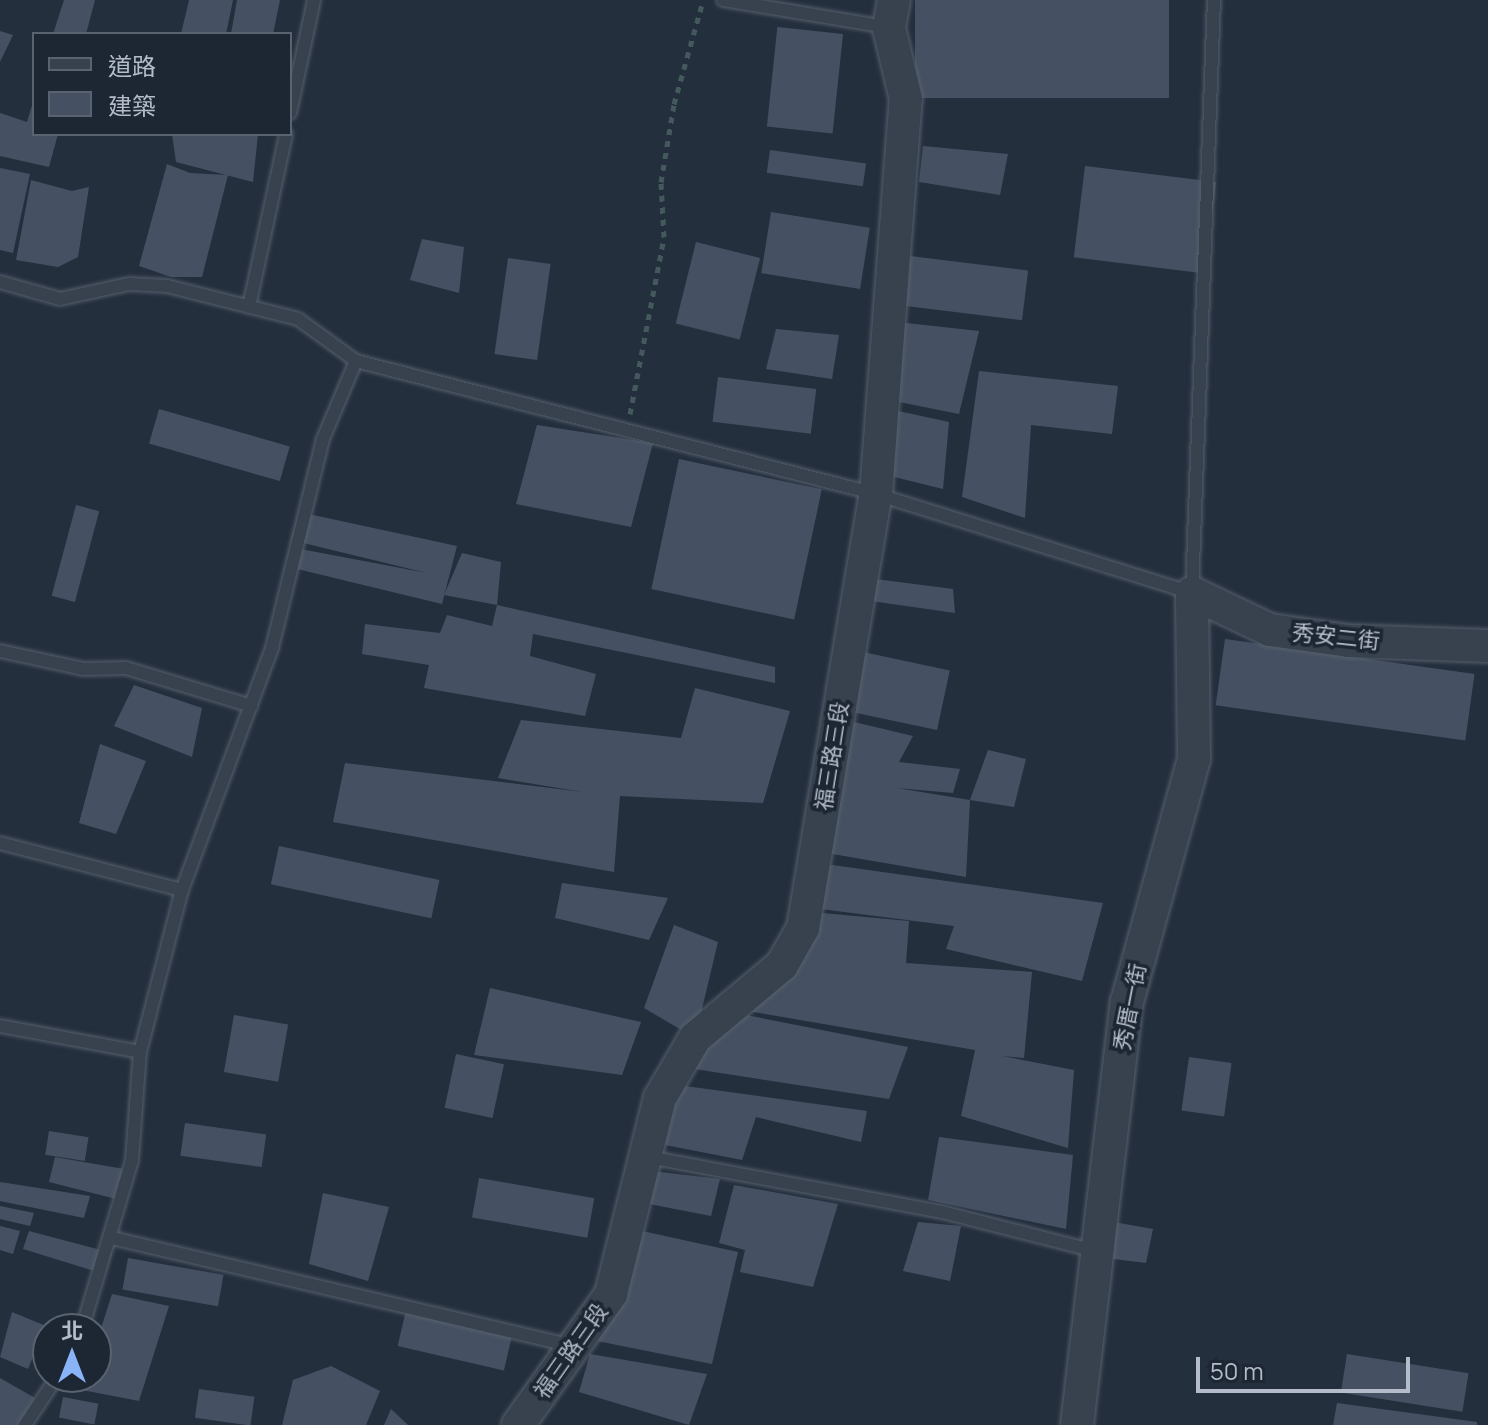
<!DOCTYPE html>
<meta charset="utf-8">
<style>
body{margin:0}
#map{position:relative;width:1488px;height:1425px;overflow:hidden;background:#242f3e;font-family:Manrope,"Noto Sans TC",sans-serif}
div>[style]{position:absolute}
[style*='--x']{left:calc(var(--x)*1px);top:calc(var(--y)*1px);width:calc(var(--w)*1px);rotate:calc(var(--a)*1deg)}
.building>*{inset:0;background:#455162;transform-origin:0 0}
.path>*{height:5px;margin-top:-2.5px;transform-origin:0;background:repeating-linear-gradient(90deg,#44595c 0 6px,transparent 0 12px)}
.roads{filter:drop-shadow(0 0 2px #565f6c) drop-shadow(0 0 2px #565f6c)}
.service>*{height:12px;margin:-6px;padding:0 6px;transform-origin:6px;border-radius:6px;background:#38414e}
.tertiary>*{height:32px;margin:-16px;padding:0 16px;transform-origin:16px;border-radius:16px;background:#38414e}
span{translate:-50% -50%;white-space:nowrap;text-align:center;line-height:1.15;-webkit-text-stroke:7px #1d2633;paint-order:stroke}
.street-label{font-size:22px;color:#b4bcc9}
.legend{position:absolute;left:32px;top:32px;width:260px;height:104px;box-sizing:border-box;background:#1d2633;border:2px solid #59626f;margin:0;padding:10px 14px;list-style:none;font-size:24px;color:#b4bcc9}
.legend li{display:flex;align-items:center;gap:16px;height:40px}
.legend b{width:40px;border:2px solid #59626f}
.north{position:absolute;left:32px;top:1313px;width:80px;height:80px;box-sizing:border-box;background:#1d2633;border:2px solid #59626f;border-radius:50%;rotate:0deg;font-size:22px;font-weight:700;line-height:32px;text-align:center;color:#b4bcc9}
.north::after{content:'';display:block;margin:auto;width:28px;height:36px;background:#8ab4f8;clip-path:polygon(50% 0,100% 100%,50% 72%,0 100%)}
.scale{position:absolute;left:1196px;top:1357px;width:214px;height:36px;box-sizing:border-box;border:4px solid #b4bcc9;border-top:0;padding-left:10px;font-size:24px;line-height:28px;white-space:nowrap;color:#b4bcc9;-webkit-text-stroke:6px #1d2633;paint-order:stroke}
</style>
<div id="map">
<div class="building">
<i style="clip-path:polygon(64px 0,95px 0,86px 34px,53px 34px)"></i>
<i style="clip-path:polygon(189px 0,233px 0,226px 34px,181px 34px)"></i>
<i style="clip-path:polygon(237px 0,280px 0,273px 34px,231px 34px)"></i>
<i style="left:915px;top:0;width:254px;height:98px"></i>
<i style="clip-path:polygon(0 31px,13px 35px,0 62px)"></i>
<i style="left:843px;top:34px;width:100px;height:66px;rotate:96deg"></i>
<i style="clip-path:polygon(33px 102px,34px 134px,58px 134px,49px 167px,0 156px,0 113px,27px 122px)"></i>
<i style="clip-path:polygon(172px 134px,258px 134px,253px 182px,176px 162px)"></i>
<i style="clip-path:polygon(923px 146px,1008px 154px,1000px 195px,919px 182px)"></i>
<i style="left:770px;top:150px;width:97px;height:23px;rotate:8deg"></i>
<i style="clip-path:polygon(167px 164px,190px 173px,228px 175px,202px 277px,171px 277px,139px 266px)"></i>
<i style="left:1085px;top:166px;width:132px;height:92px;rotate:7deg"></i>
<i style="clip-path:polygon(0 168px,30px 174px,13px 253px,0 250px)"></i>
<i style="clip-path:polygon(31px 180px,72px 191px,89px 187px,78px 257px,58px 267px,16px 260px)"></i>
<i style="left:771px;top:212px;width:100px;height:62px;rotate:9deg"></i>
<i style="clip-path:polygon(422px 239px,464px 247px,459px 293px,410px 280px)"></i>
<i style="left:696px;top:242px;width:66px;height:84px;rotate:14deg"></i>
<i style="left:910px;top:256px;width:119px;height:50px;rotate:7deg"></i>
<i style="left:508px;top:258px;width:43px;height:97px;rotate:8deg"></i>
<i style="clip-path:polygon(897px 322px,979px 331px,959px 414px,879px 398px)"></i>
<i style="clip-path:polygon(776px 329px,839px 335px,832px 379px,766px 369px)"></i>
<i style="clip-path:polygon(979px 371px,1118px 386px,1112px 434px,1031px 425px,1025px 518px,962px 497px)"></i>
<i style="left:718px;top:377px;width:99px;height:45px;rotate:7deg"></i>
<i style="clip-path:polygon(880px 407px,949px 422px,943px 489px,866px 470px)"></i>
<i style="left:159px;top:409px;width:136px;height:36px;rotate:16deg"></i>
<i style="clip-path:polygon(537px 425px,653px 443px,631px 527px,516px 504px)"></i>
<i style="left:679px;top:459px;width:146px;height:133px;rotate:12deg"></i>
<i style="left:76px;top:505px;width:24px;height:94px;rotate:15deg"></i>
<i style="clip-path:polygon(299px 512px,457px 546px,442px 604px,289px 567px,295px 548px,427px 573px,291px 540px)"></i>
<i style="clip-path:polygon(462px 553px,501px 562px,497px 605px,444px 595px)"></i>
<i style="clip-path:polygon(860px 577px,953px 589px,955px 613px,850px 598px)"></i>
<i style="clip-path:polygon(497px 605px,775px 667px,775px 683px,533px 634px,530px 656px,596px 674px,585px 716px,424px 688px,429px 665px,362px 654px,365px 624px,440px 633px,447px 615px,492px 626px)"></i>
<i style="left:1225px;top:639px;width:252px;height:67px;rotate:8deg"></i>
<i style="left:849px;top:649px;width:103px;height:61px;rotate:12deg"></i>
<i style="clip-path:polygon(134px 685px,202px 708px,192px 757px,114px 726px)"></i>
<i style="clip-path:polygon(695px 688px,790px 711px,763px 803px,620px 796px,614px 872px,333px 822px,345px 763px,583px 792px,498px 778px,521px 720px,681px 738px)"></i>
<i style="clip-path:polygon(833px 717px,913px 736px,899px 762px,960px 769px,953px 793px,897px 788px,970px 800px,966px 877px,815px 851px)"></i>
<i style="clip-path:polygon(100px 744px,146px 761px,116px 834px,79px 823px)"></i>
<i style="clip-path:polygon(988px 750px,1026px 759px,1014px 807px,970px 800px)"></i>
<i style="left:279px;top:846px;width:164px;height:39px;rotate:12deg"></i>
<i style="clip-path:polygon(818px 863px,1103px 903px,1082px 981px,946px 949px,954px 926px,813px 908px)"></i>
<i style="clip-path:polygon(562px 883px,668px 898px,649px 940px,555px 918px)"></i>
<i style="clip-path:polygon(822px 913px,909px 921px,906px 963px,1032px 972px,1024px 1058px,1002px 1056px,1074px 1070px,1068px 1148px,961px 1116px,975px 1050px,742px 1010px)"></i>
<i style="clip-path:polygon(674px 925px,718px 942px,695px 1038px,644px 1008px)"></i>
<i style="clip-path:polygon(490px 988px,641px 1022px,622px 1075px,474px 1055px)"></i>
<i style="clip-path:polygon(731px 1012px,908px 1047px,889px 1099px,675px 1066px)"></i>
<i style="left:234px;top:1015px;width:55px;height:58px;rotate:10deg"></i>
<i style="left:456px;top:1054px;width:49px;height:55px;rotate:12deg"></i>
<i style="left:1189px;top:1057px;width:43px;height:54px;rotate:8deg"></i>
<i style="clip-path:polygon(663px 1083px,867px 1111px,861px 1142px,756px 1117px,742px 1160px,650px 1142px)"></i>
<i style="left:185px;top:1123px;width:82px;height:33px;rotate:8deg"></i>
<i style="left:49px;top:1131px;width:40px;height:24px;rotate:9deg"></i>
<i style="clip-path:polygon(939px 1137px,1073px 1155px,1066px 1229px,928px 1200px)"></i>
<i style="clip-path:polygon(55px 1157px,124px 1169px,116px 1199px,49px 1182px)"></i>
<i style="clip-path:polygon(652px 1171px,720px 1179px,711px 1216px,644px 1203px)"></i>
<i style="left:479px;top:1178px;width:117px;height:40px;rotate:10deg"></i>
<i style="clip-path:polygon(0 1182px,90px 1196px,84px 1218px,0 1201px)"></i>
<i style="clip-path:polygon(734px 1185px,838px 1204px,813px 1287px,740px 1272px,745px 1250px,719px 1243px)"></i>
<i style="clip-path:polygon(323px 1193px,389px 1207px,368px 1281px,309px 1264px)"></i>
<i style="clip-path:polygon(0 1206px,34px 1213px,30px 1226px,0 1219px)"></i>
<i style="clip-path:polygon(1091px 1218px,1153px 1229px,1146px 1263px,1081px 1255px)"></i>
<i style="clip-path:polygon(918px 1222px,961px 1226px,950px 1281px,903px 1271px)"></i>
<i style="clip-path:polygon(0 1226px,20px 1231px,13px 1254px,0 1250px)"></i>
<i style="clip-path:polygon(624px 1227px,738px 1252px,712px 1364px,577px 1337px)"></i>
<i style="clip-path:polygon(29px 1231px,112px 1253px,104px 1274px,23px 1249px)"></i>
<i style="left:128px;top:1258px;width:97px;height:32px;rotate:10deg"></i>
<i style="clip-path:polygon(112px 1294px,169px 1306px,139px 1401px,82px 1390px,86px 1377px,96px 1377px,96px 1344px)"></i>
<i style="left:406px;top:1310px;width:109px;height:37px;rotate:13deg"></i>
<i style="clip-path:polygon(12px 1312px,46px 1326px,28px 1369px,0 1357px)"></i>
<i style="clip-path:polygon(590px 1354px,707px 1374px,689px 1425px,579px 1392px)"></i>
<i style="left:1347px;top:1354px;width:123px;height:39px;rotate:9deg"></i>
<i style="clip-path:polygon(331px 1366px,380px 1391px,366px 1425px,282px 1425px,293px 1380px)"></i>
<i style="clip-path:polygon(0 1378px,35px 1398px,18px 1425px,0 1425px)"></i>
<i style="left:199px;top:1389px;width:56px;height:29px;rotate:8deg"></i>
<i style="left:63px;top:1397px;width:36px;height:21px;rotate:11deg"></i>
<i style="clip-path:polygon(1337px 1403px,1477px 1422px,1477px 1425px,1333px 1425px)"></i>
<i style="clip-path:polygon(391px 1409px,408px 1425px,384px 1425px)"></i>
</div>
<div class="path">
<i style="--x:630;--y:414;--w:180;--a:-79.1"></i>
<i style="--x:664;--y:237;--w:55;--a:-93.1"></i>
<i style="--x:661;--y:182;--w:79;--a:-80.5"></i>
<i style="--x:674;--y:104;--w:107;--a:-74.3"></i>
</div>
<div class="roads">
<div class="service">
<i style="--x:723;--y:0;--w:165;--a:9.4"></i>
<i style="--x:290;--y:113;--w:116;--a:-78"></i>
<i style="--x:0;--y:282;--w:62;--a:15.8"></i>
<i style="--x:60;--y:299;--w:71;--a:-12.3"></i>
<i style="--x:129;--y:284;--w:38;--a:3"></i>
<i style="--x:167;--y:286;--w:135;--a:14.1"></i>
<i style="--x:298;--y:319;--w:72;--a:35.9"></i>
<i style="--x:356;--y:361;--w:537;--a:14.35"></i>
<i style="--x:876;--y:494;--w:331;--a:17.4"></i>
<i style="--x:1192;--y:593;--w:593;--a:-87.88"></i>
<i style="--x:249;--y:307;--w:177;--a:-77.9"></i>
<i style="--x:0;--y:651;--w:85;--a:12.2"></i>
<i style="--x:83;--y:669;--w:43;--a:-1.3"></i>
<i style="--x:126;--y:668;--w:131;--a:16.9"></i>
<i style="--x:0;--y:843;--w:188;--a:14.5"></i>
<i style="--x:0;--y:1026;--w:142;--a:10.5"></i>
<i style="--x:140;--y:1052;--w:167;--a:-75.5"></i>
<i style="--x:182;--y:890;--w:258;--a:-69.6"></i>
<i style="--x:272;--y:648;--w:215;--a:-76.3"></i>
<i style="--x:323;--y:439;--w:85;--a:-67.1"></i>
<i style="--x:648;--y:1157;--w:299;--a:10.6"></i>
<i style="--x:942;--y:1212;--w:158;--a:14.3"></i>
<i style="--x:112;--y:1238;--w:473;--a:13.2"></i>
<i style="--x:82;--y:1329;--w:176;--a:-73.5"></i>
<i style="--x:132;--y:1160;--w:108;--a:-85.8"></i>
<i style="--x:25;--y:1425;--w:58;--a:-56.3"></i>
</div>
<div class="tertiary">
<i style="--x:518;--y:1425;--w:161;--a:-54.6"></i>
<i style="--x:611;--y:1294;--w:202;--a:-76"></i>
<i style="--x:660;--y:1098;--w:69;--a:-59.7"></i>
<i style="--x:695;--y:1038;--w:114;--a:-40"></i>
<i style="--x:782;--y:965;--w:43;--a:-60.4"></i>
<i style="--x:803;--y:928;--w:440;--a:-80.5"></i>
<i style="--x:876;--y:494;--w:396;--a:-85.7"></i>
<i style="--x:906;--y:99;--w:73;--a:-103.5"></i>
<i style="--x:889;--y:28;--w:28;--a:-80"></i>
<i style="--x:1077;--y:1425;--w:426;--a:-83.3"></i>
<i style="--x:1127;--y:1002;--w:252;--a:-74.6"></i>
<i style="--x:1194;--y:759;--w:166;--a:-90.7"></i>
<i style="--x:1192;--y:593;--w:86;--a:25.4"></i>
<i style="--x:1270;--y:630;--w:80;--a:7.9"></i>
<i style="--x:1349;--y:641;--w:139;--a:2.1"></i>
</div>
</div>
<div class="street-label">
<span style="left:1336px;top:637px;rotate:6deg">秀安二街</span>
<span style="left:832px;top:756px;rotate:-81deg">福三路三段</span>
<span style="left:1130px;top:1007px;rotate:-79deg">秀厝一街</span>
<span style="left:571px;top:1351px;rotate:-55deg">福三路三段</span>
</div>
<ul class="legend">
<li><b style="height:10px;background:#38414e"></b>道路</li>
<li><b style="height:22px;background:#455162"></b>建築</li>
</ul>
<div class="north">北</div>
<div class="scale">50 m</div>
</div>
